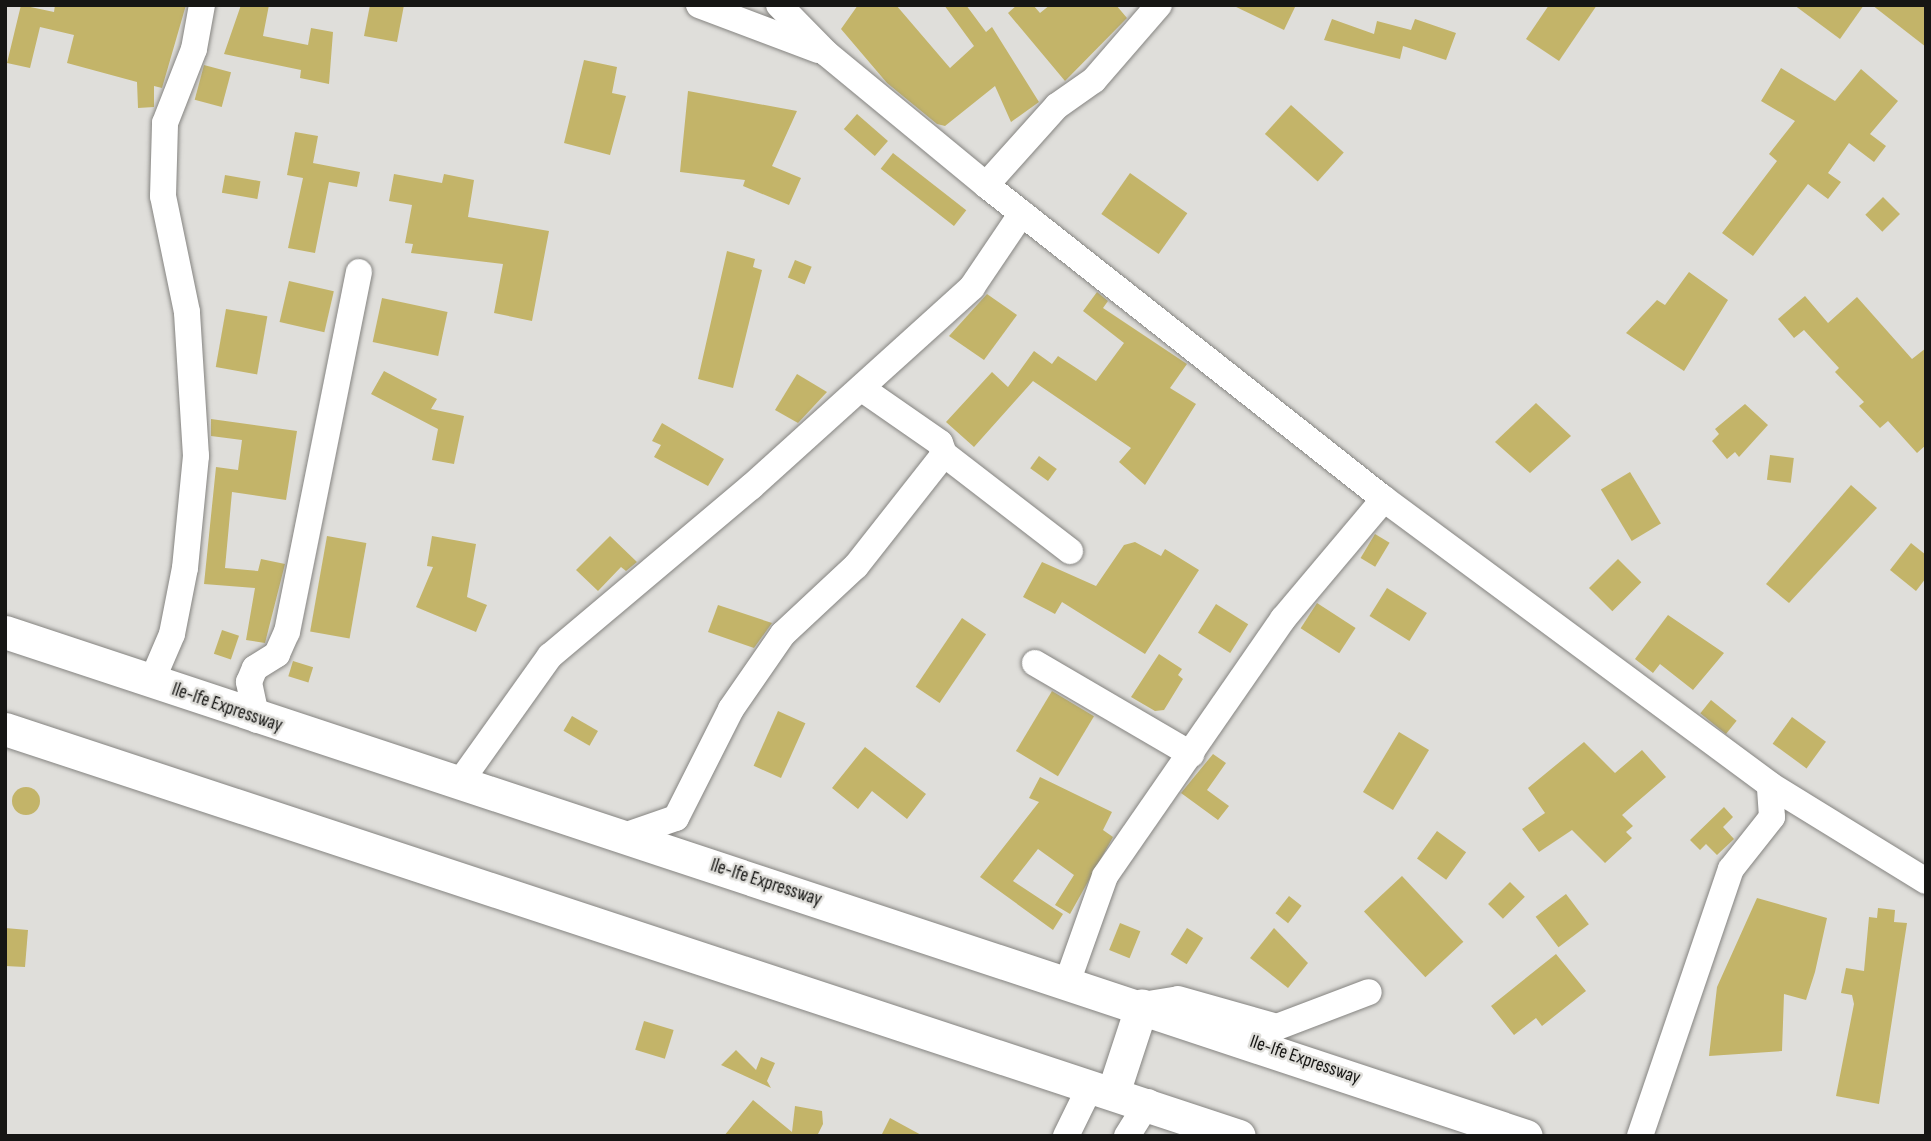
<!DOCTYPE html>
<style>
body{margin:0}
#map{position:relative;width:1931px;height:1141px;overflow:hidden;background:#dfdeda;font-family:"Sofia Sans Condensed",sans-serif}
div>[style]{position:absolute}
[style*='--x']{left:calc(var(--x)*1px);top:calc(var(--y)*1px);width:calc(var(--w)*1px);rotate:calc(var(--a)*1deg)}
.building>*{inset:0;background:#c3b469;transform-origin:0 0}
.round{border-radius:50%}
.roads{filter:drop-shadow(0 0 2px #858481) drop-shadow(0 0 2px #858481)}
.minor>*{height:26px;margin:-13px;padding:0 13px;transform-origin:13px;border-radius:13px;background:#fff}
.major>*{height:33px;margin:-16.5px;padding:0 16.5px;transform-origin:16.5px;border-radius:16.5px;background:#fff}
span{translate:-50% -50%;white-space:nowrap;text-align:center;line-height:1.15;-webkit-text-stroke:5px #dfdeda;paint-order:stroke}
.street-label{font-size:19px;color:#161614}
.frame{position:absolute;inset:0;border:7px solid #161614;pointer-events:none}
</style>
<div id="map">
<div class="building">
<i style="clip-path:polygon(21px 5px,54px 12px,55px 5px,186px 5px,162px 88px,154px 86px,154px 107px,138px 108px,137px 82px,67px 63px,74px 35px,40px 27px,30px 68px,7px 63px)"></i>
<i style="clip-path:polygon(241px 5px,269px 5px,263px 36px,308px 45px,311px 28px,333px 32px,329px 84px,300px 78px,301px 70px,224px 54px)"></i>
<i style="clip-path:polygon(370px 5px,404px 5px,397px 42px,364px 36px)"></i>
<i style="clip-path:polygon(858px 5px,896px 5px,950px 68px,974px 46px,944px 5px,966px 5px,986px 32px,992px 27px,1039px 102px,1011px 122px,995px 86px,945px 126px,937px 124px,887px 83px,841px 29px)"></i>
<i style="clip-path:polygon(1017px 5px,1033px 5px,1040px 13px,1050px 5px,1116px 5px,1127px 18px,1065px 81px,1008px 13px)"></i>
<i style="clip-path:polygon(1232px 5px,1296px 5px,1284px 30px)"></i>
<i style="clip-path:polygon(1549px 5px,1597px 5px,1559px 61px,1526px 39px)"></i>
<i style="clip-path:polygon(1794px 5px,1864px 5px,1840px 39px)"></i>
<i style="clip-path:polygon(1872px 5px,1926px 5px,1926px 47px)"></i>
<i style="clip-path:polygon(1332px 19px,1374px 34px,1377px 21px,1411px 30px,1415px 19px,1456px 33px,1446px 60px,1403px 46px,1400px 59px,1324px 40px)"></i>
<i style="clip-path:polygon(584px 60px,617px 67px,612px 93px,626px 96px,610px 155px,564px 143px)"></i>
<i style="left:204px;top:65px;width:28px;height:36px;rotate:15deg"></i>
<i style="clip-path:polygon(1781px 68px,1835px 101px,1861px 69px,1898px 101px,1870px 134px,1886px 146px,1874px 162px,1849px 143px,1828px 173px,1841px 182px,1828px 199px,1808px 184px,1753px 256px,1722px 233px,1777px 161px,1769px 154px,1795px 121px,1761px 101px)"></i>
<i style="clip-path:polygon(688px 91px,797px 111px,772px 166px,801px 178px,789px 205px,743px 186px,745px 180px,680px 172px)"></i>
<i style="left:1291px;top:105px;width:71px;height:39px;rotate:42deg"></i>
<i style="left:857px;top:114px;width:41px;height:20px;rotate:41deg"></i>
<i style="clip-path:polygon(295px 132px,318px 136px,313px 163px,360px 172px,357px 187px,329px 182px,315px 253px,288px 248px,303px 178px,287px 175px)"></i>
<i style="left:893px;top:153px;width:93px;height:20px;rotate:38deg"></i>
<i style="left:1130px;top:173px;width:70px;height:50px;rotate:35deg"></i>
<i style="clip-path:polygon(394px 174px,442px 183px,444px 174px,474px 180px,468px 217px,549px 231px,532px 321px,494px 313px,503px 264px,411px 253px,413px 244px,405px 243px,412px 205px,389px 201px)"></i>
<i style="left:225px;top:175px;width:36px;height:18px;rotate:10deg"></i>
<i style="left:1883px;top:197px;width:24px;height:25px;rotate:45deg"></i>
<i style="clip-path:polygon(727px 251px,755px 259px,753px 267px,762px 270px,733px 388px,698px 379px)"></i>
<i style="left:795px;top:260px;width:18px;height:19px;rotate:22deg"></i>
<i style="clip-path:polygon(1689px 272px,1728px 300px,1684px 371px,1626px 333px,1657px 300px,1665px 305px)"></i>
<i style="left:289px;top:281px;width:46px;height:42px;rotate:13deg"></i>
<i style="clip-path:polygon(1097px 292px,1108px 301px,1103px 308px,1187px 364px,1170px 388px,1196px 404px,1145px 485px,1119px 462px,1131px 448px,1033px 381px,974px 447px,946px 422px,992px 372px,1008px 387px,1034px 351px,1052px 364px,1058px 356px,1096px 381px,1124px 343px,1083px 311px)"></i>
<i style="clip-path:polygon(987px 294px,1017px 315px,984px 360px,949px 336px)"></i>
<i style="clip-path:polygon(1805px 296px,1828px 323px,1857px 297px,1912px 359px,1926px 348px,1926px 445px,1917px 453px,1888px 421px,1880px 428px,1859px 406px,1864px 402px,1835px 372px,1839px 368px,1804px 330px,1794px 338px,1778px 319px)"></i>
<i style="left:382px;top:298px;width:67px;height:45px;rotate:12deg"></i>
<i style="left:226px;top:309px;width:42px;height:59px;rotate:10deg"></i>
<i style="clip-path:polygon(384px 371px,437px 399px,431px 409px,464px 416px,454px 464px,432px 460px,438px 429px,371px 394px)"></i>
<i style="clip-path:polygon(797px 374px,827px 392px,798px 423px,775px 410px)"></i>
<i style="clip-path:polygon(1536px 403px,1571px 436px,1530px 473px,1495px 442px)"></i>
<i style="clip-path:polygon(1745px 404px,1768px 425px,1739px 457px,1735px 452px,1727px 459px,1712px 441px,1719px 434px,1715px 429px)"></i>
<i style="clip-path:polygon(211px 419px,297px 431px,286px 500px,232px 492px,225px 568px,258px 571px,261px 559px,285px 564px,265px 643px,246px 640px,255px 588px,204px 584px,216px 467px,238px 470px,242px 440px,211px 436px)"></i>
<i style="clip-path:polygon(662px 423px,724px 459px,708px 486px,654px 457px,661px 445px,652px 441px)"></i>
<i style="left:1770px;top:455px;width:24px;height:25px;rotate:7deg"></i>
<i style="left:1039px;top:456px;width:22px;height:15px;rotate:36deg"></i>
<i style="left:1630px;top:472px;width:60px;height:34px;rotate:59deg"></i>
<i style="clip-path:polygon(1851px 485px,1877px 508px,1789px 603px,1766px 584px)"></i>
<i style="left:1375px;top:534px;width:17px;height:28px;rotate:31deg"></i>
<i style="left:327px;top:536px;width:40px;height:97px;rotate:10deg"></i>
<i style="clip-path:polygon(432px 536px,476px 544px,467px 597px,487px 605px,476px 632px,416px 607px,433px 567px,427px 566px)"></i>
<i style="clip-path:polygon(610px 536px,637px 562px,626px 571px,621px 567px,598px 591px,576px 570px)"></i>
<i style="clip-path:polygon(1135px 542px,1161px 556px,1165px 549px,1199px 570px,1145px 654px,1062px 602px,1055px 614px,1023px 597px,1042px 562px,1096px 586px,1124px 545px)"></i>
<i style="clip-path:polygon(1911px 543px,1926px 555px,1926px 578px,1916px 591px,1890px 570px)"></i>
<i style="left:1618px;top:559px;width:33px;height:41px;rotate:45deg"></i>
<i style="left:1387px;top:588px;width:47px;height:33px;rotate:32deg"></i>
<i style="left:1317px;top:603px;width:46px;height:30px;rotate:33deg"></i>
<i style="left:1216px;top:604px;width:38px;height:34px;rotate:32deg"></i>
<i style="clip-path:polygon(718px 605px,772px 623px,754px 648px,708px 632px)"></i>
<i style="clip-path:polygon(1668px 615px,1724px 653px,1693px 690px,1660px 664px,1653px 673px,1635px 659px)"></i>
<i style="left:962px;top:618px;width:29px;height:83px;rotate:34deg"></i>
<i style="left:222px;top:630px;width:18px;height:25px;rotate:19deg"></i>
<i style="clip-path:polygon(1159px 654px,1182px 669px,1178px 675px,1183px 679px,1164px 710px,1155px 711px,1131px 697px)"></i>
<i style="left:293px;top:661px;width:21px;height:16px;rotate:17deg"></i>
<i style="left:1052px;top:691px;width:49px;height:70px;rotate:31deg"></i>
<i style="left:1711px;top:700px;width:33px;height:17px;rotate:39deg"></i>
<i style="left:778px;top:711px;width:30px;height:60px;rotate:24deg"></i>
<i style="left:572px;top:716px;width:30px;height:17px;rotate:30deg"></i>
<i style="left:1792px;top:717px;width:42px;height:33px;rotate:36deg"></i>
<i style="left:1399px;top:732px;width:35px;height:70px;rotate:31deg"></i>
<i style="clip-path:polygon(1584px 742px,1615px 773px,1642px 750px,1666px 777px,1622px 815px,1633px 826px,1626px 832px,1632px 838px,1605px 863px,1572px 830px,1539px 852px,1522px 829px,1545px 813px,1528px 788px)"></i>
<i style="clip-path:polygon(865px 747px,926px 794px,907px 819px,872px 791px,858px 809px,832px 788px)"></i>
<i style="clip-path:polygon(1213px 754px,1226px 763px,1207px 790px,1229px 806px,1218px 820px,1181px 793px)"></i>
<i style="clip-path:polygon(1040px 777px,1112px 812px,1103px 830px,1113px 837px,1070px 914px,1055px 905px,1074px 875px,1038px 849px,1013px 881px,1063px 914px,1053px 930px,980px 877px,1039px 802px,1029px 798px)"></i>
<i class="round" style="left:12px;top:787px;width:28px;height:28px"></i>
<i style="clip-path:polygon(1724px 807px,1733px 817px,1723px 827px,1734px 839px,1717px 855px,1706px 844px,1700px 850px,1690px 840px)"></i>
<i style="left:1437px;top:831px;width:36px;height:34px;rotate:36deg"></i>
<i style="left:1402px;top:876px;width:90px;height:52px;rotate:47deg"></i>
<i style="left:1510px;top:882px;width:21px;height:31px;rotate:45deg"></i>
<i style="left:1566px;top:894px;width:38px;height:38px;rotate:53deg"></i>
<i style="left:1289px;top:896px;width:16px;height:22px;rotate:38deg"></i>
<i style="clip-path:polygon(1757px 898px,1827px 918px,1815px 972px,1806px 1000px,1784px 994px,1782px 1051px,1709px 1056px,1717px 987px)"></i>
<i style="clip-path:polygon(1878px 908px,1895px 910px,1894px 922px,1907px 923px,1879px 1104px,1836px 1096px,1854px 1004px,1852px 995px,1841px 993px,1846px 968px,1864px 971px,1869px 917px,1877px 918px)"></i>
<i style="left:1120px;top:923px;width:22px;height:29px;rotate:22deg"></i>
<i style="clip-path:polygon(5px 928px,28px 930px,25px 967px,5px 966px)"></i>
<i style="left:1187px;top:928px;width:19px;height:31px;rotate:32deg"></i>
<i style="clip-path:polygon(1274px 928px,1308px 963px,1288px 988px,1250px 958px)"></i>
<i style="clip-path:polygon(1556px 954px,1586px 991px,1542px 1026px,1536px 1018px,1514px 1035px,1491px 1006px)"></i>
<i style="left:644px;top:1021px;width:31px;height:30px;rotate:17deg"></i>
<i style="clip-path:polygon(736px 1050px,756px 1070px,761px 1057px,775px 1063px,767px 1081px,771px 1088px,721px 1065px)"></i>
<i style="clip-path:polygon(753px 1100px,792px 1132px,795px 1106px,822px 1111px,823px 1124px,817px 1136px,724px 1136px)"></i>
<i style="clip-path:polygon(890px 1118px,923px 1136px,881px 1136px)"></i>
</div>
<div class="roads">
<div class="minor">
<i style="--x:699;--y:5;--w:127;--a:20.7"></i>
<i style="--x:779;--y:5;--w:67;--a:45.6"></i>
<i style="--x:826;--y:53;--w:207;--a:39.5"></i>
<i style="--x:986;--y:185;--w:507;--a:38.27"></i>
<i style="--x:1384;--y:499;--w:480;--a:36.5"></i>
<i style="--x:1770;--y:785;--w:183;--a:31.6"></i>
<i style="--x:986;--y:185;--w:106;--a:-48.1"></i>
<i style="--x:1057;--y:106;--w:45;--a:-35.1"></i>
<i style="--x:1094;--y:80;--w:99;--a:-49.1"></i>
<i style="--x:861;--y:388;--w:96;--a:34.8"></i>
<i style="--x:940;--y:443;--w:12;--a:70"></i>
<i style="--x:944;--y:454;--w:159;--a:37.6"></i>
<i style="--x:1035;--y:663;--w:181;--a:30.3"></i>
<i style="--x:151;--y:683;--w:53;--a:-66.8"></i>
<i style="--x:172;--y:634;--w:67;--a:-78.9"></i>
<i style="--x:185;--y:568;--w:113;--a:-84.4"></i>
<i style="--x:196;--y:456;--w:144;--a:-93.6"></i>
<i style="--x:187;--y:312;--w:118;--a:-101.7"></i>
<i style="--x:163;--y:196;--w:73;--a:-88.4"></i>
<i style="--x:165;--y:123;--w:79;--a:-68.6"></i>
<i style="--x:194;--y:49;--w:45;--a:-79.7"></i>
<i style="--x:257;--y:720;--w:39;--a:-102"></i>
<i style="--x:249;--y:682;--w:15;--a:-67"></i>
<i style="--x:255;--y:668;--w:26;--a:-32"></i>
<i style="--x:277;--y:654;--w:24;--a:-66"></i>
<i style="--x:287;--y:632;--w:367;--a:-78.7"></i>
<i style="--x:460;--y:782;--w:155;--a:-54.5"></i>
<i style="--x:550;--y:656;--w:263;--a:-40.1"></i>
<i style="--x:751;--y:487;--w:298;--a:-42.1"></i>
<i style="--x:972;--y:287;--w:89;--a:-56"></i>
<i style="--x:621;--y:837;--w:58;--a:-19.1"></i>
<i style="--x:676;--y:818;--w:122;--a:-63.2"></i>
<i style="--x:731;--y:709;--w:91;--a:-55.3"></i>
<i style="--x:783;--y:634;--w:100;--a:-43"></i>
<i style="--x:856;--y:566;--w:142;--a:-51.8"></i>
<i style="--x:1068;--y:980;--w:110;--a:-70.4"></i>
<i style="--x:1105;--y:876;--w:313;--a:-55.3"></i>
<i style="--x:1283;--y:619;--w:157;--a:-49.9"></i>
<i style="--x:1142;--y:1005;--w:36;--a:-9"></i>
<i style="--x:1178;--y:999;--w:103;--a:15.8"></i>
<i style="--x:1277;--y:1027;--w:98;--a:-20.8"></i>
<i style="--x:1066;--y:1136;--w:57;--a:-63.9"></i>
<i style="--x:1127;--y:1136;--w:40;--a:-58"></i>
<i style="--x:1640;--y:1136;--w:282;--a:-71.2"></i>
<i style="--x:1731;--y:869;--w:66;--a:-51.7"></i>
<i style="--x:1772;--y:817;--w:32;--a:-94"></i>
</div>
<div class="major">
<i style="--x:5;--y:632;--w:1602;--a:18.33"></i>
<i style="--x:5;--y:729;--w:1299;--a:18.25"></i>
<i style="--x:1114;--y:1090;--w:89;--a:-71.8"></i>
</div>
</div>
<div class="street-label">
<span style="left:227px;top:708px;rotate:19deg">Ile-Ife Expressway</span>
<span style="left:766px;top:883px;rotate:18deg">Ile-Ife Expressway</span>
<span style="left:1305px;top:1060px;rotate:19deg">Ile-Ife Expressway</span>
</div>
<div class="frame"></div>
</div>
